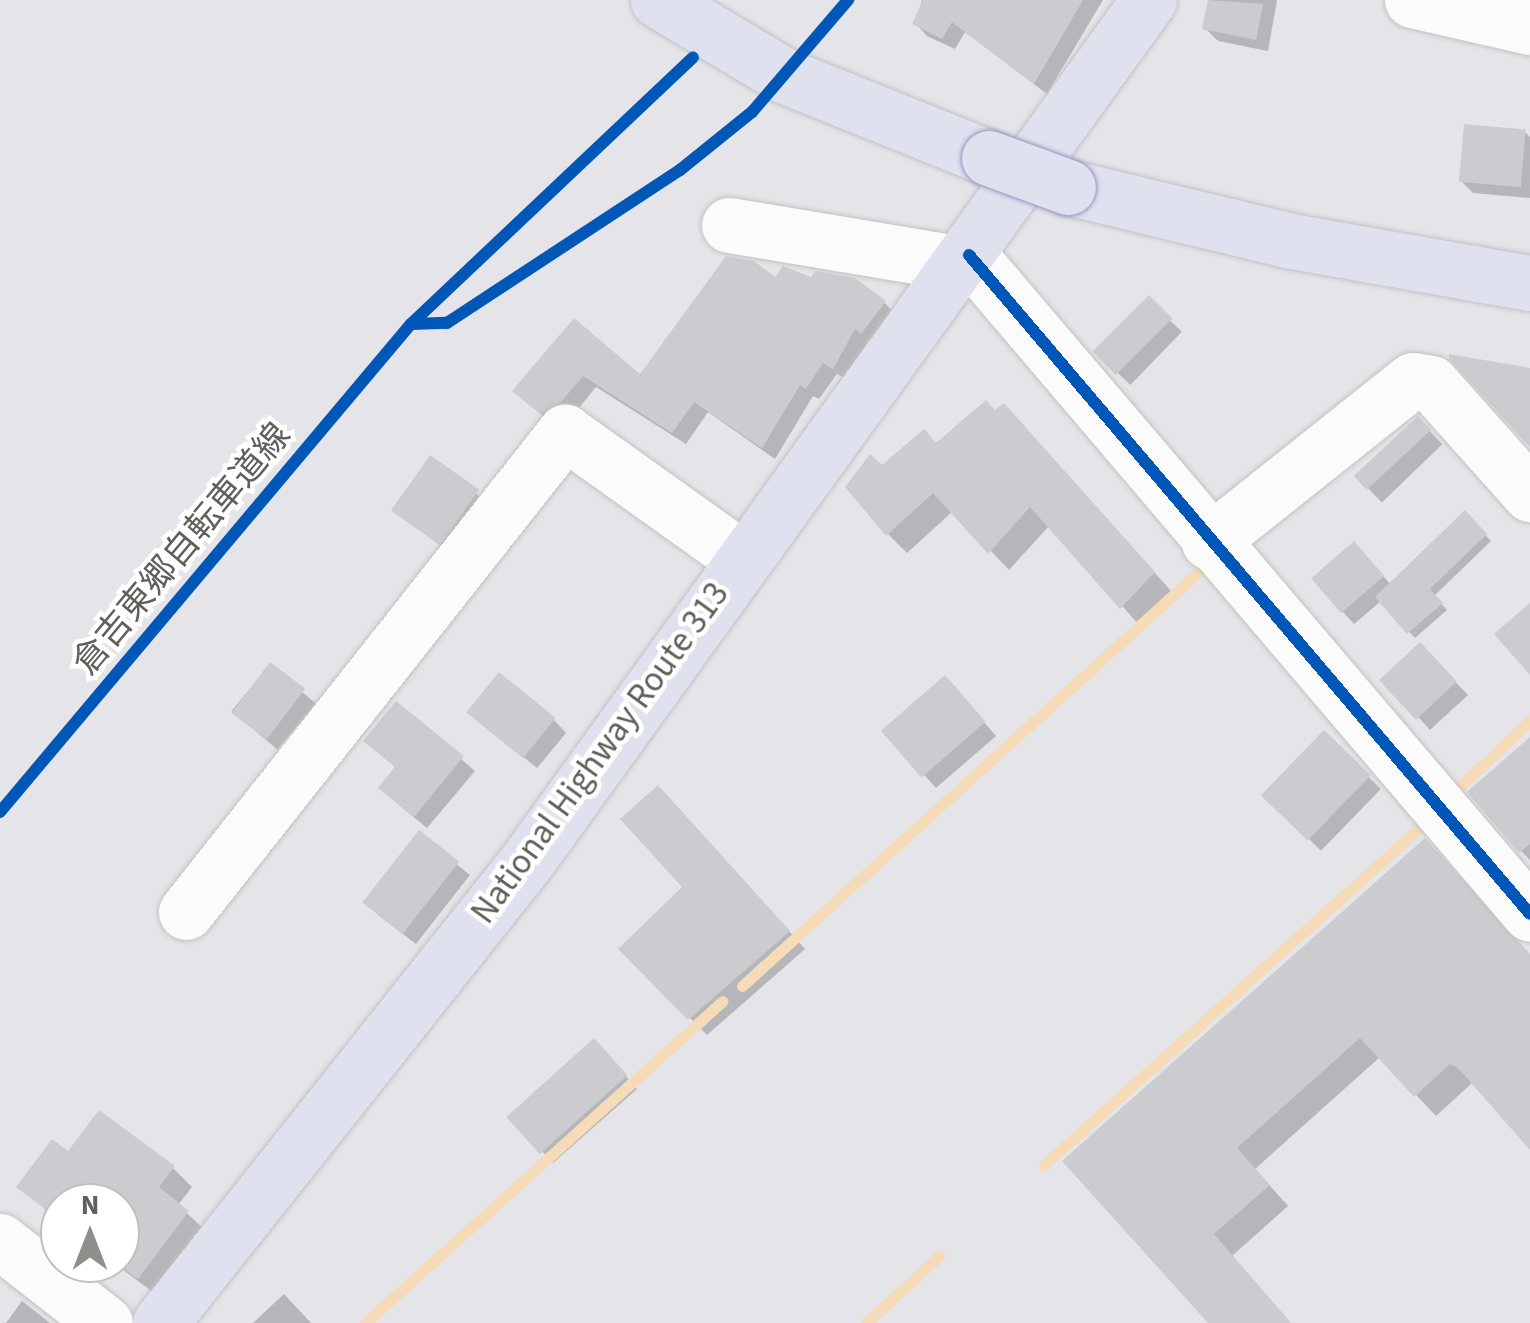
<!DOCTYPE html>
<meta charset="utf-8">
<style>
body{margin:0}
#map{position:relative;width:1530px;height:1323px;overflow:hidden;background:#e4e4e9;font-family:"Source Sans 3","Noto Sans JP",sans-serif}
div>[style]{position:absolute}
[style*='--x']{left:calc(var(--x)*1px);top:calc(var(--y)*1px);width:calc(var(--w)*1px);rotate:calc(var(--a)*1deg)}
.shadow>*{inset:0;background:#0003;transform-origin:0 0}
.stream>*{height:11px;margin:-5.5px;padding:0 5.5px;transform-origin:5.5px;border-radius:5.5px;background:#f5dbb7}
.building>*{inset:0;background:#ccccd0;transform-origin:0 0}
.roads{filter:drop-shadow(0 0 2px #c2c1c2) drop-shadow(0 0 2px #c2c1c2)}
.minor>*{height:55px;margin:-27.5px;padding:0 27.5px;transform-origin:27.5px;border-radius:27.5px;background:#fbfbfc}
.highway>*{height:55px;margin:-27.5px;padding:0 27.5px;transform-origin:27.5px;border-radius:27.5px;background:#e0e1ee}
.bridges{filter:drop-shadow(0 0 2px #9399bf) drop-shadow(0 0 2px #9399bf)}
.highway-bridge>*{height:55px;margin:-27.5px;padding:0 27.5px;transform-origin:27.5px;border-radius:27.5px;background:#e0e1ee}
.cycleway>*{height:12px;margin:-6px;padding:0 6px;transform-origin:6px;border-radius:6px;background:#0057b8}
span{translate:-50% -50%;white-space:nowrap;text-align:center;line-height:1.15;-webkit-text-stroke:9px #fff;paint-order:stroke}
.street-label{font-size:35px;color:#615f59}
.north{position:absolute;left:40px;top:1183px;width:100px;height:100px;box-sizing:border-box;background:#fff;border:2px solid #c0bfbd;border-radius:50%;rotate:0deg;font-size:28px;font-weight:700;line-height:40px;text-align:center;color:#615f59}
.north::after{content:'';display:block;margin:auto;width:35px;height:45px;background:#8f8e8b;clip-path:polygon(50% 0,100% 100%,50% 72%,0 100%)}
</style>
<div id="map">
<div class="shadow">
<i style="clip-path:polygon(922px 0,1103px 0,1047px 94px,965px 32px,955px 49px,927px 36px,915px 23px)"></i>
<i style="clip-path:polygon(1210px 0,1277px 0,1268px 51px,1218px 41px,1205px 28px)"></i>
<i style="clip-path:polygon(1525px 132px,1530px 137px,1530px 198px,1473px 193px,1461px 181px)"></i>
<i style="clip-path:polygon(776px 281px,884px 302px,896px 315px,875px 344px,869px 340px,846px 379px,837px 374px,819px 399px,813px 396px,775px 459px,708px 412px,686px 444px,596px 387px,574px 414px,554px 425px,528px 403px,575px 321px,640px 377px)"></i>
<i style="left:1148px;top:299px;width:47px;height:74px;rotate:44deg"></i>
<i style="clip-path:polygon(995px 413px,1022px 425px,1172px 592px,1140px 626px,1050px 525px,1009px 570px,953px 511px,907px 553px,888px 534px,882px 469px)"></i>
<i style="left:1418px;top:419px;width:35px;height:84px;rotate:46deg"></i>
<i style="left:430px;top:459px;width:75px;height:63px;rotate:37deg"></i>
<i style="clip-path:polygon(1465px 514px,1491px 541px,1434px 596px,1447px 610px,1415px 638px,1381px 601px,1354px 624px,1342px 611px,1366px 557px,1391px 585px)"></i>
<i style="clip-path:polygon(1420px 645px,1468px 695px,1430px 730px,1418px 717px)"></i>
<i style="left:270px;top:665px;width:60px;height:60px;rotate:40deg"></i>
<i style="clip-path:polygon(957px 691px,996px 736px,936px 788px,885px 731px)"></i>
<i style="clip-path:polygon(397px 704px,475px 771px,427px 828px,393px 800px)"></i>
<i style="clip-path:polygon(554px 720px,566px 733px,537px 768px,482px 724px)"></i>
<i style="left:1324px;top:734px;width:79px;height:86px;rotate:44deg"></i>
<i style="clip-path:polygon(1530px 762px,1530px 860px,1521px 851px)"></i>
<i style="clip-path:polygon(675px 805px,805px 949px,707px 1035px,621px 949px,685px 887px)"></i>
<i style="clip-path:polygon(419px 834px,470px 875px,416px 944px,378px 915px)"></i>
<i style="clip-path:polygon(1530px 959px,1530px 1146px,1472px 1083px,1436px 1116px,1380px 1057px,1255px 1169px,1288px 1206px,1232px 1256px,1291px 1323px,1209px 1323px,1065px 1161px)"></i>
<i style="clip-path:polygon(606px 1054px,637px 1089px,553px 1163px,509px 1115px)"></i>
<i style="clip-path:polygon(69px 1155px,173px 1168px,192px 1187px,178px 1205px,206px 1231px,158px 1296px,114px 1263px,120px 1263px,120px 1203px,60px 1203px,60px 1222px,19px 1187px)"></i>
<i style="clip-path:polygon(284px 1294px,311px 1323px,253px 1323px)"></i>
<i style="clip-path:polygon(22px 1301px,50px 1323px,6px 1323px)"></i>
</div>
<div class="stream">
<i style="--x:1457;--y:789;--w:100;--a:-43"></i>
<i style="--x:742;--y:986;--w:622;--a:-42.2"></i>
<i style="--x:1044;--y:1165;--w:504;--a:-41.94"></i>
<i style="--x:365;--y:1323;--w:481;--a:-42"></i>
<i style="--x:866;--y:1323;--w:99;--a:-42.5"></i>
</div>
<div class="building">
<i style="clip-path:polygon(923px 0,1083px 0,1034px 84px,952px 22px,942px 39px,912px 24px)"></i>
<i style="clip-path:polygon(1208px 0,1263px 4px,1256px 40px,1202px 29px)"></i>
<i style="left:1464px;top:124px;width:62px;height:58px;rotate:5deg"></i>
<i style="clip-path:polygon(726px 256px,754px 261px,775px 277px,783px 266px,811px 277px,815px 271px,855px 278px,886px 301px,861px 334px,855px 329px,833px 369px,823px 363px,806px 389px,800px 385px,762px 448px,694px 402px,672px 433px,583px 376px,561px 402px,540px 414px,512px 391px,574px 318px,640px 374px)"></i>
<i style="left:1149px;top:295px;width:33px;height:80px;rotate:45deg"></i>
<i style="clip-path:polygon(1449px 354px,1530px 368px,1530px 447px,1449px 359px)"></i>
<i style="clip-path:polygon(986px 400px,995px 410px,1004px 403px,1155px 572px,1120px 609px,1030px 507px,988px 554px,933px 493px,886px 536px,845px 487px,870px 454px,882px 465px,924px 429px,936px 443px)"></i>
<i style="left:1418px;top:416px;width:19px;height:88px;rotate:47deg"></i>
<i style="left:430px;top:455px;width:60px;height:68px;rotate:35deg"></i>
<i style="clip-path:polygon(1465px 510px,1487px 534px,1430px 589px,1443px 603px,1407px 634px,1375px 597px)"></i>
<i style="left:1354px;top:541px;width:46px;height:57px;rotate:49deg"></i>
<i style="clip-path:polygon(1530px 603px,1530px 675px,1494px 634px)"></i>
<i style="left:1420px;top:642px;width:54px;height:56px;rotate:47deg"></i>
<i style="left:270px;top:662px;width:44px;height:64px;rotate:37deg"></i>
<i style="left:499px;top:672px;width:73px;height:52px;rotate:39deg"></i>
<i style="left:945px;top:675px;width:62px;height:85px;rotate:49deg"></i>
<i style="clip-path:polygon(396px 701px,464px 756px,414px 817px,378px 788px,395px 767px,363px 741px)"></i>
<i style="left:1324px;top:730px;width:65px;height:91px;rotate:44deg"></i>
<i style="clip-path:polygon(1530px 737px,1530px 844px,1519px 853px,1467px 792px)"></i>
<i style="clip-path:polygon(658px 785px,790px 931px,688px 1020px,618px 949px,682px 887px,620px 819px)"></i>
<i style="left:419px;top:830px;width:51px;height:92px;rotate:38deg"></i>
<i style="clip-path:polygon(1425px 838px,1530px 954px,1530px 1150px,1458px 1068px,1450px 1064px,1414px 1097px,1360px 1038px,1237px 1148px,1270px 1185px,1214px 1234px,1291px 1323px,1208px 1323px,1062px 1161px)"></i>
<i style="left:594px;top:1038px;width:50px;height:118px;rotate:48deg"></i>
<i style="clip-path:polygon(99px 1110px,175px 1166px,159px 1187px,189px 1211px,138px 1279px,120px 1266px,120px 1203px,60px 1203px,60px 1220px,16px 1187px,52px 1139px,68px 1151px)"></i>
</div>
<div class="roads">
<div class="minor">
<i style="--x:1412;--y:0;--w:121;--a:12.9"></i>
<i style="--x:729;--y:225;--w:236;--a:9.5"></i>
<i style="--x:969;--y:255;--w:865;--a:49.59"></i>
<i style="--x:1209;--y:542;--w:260;--a:-38.5"></i>
<i style="--x:1413;--y:380;--w:18;--a:9"></i>
<i style="--x:1431;--y:383;--w:149;--a:48.3"></i>
<i style="--x:186;--y:912;--w:612;--a:-51.71"></i>
<i style="--x:565;--y:432;--w:215;--a:35.5"></i>
<i style="--x:0;--y:1241;--w:133;--a:38"></i>
</div>
<div class="highway">
<i style="--x:658;--y:0;--w:148;--a:30.9"></i>
<i style="--x:785;--y:76;--w:220;--a:21.9"></i>
<i style="--x:1068;--y:187;--w:229;--a:13.6"></i>
<i style="--x:1291;--y:241;--w:243;--a:10"></i>
<i style="--x:160;--y:1323;--w:590;--a:-51.54"></i>
<i style="--x:527;--y:861;--w:1062;--a:-54.16"></i>
</div>
</div>
<div class="bridges">
<div class="highway-bridge">
<i style="--x:989;--y:158;--w:84;--a:20.2"></i>
</div>
</div>
<div class="cycleway">
<i style="--x:969;--y:255;--w:865;--a:49.59"></i>
<i style="--x:411;--y:324;--w:36;--a:-2"></i>
<i style="--x:447;--y:323;--w:279;--a:-33.3"></i>
<i style="--x:680;--y:170;--w:92;--a:-38.9"></i>
<i style="--x:752;--y:112;--w:148;--a:-49.4"></i>
<i style="--x:0;--y:812;--w:638;--a:-49.9"></i>
<i style="--x:411;--y:324;--w:388;--a:-43.4"></i>
</div>
<div class="street-label">
<span style="left:182px;top:549px;rotate:-50deg">倉吉東郷自転車道線</span>
<span style="left:600px;top:753px;rotate:-54deg">National Highway Route 313</span>
</div>
<div class="north">N</div>
</div>
